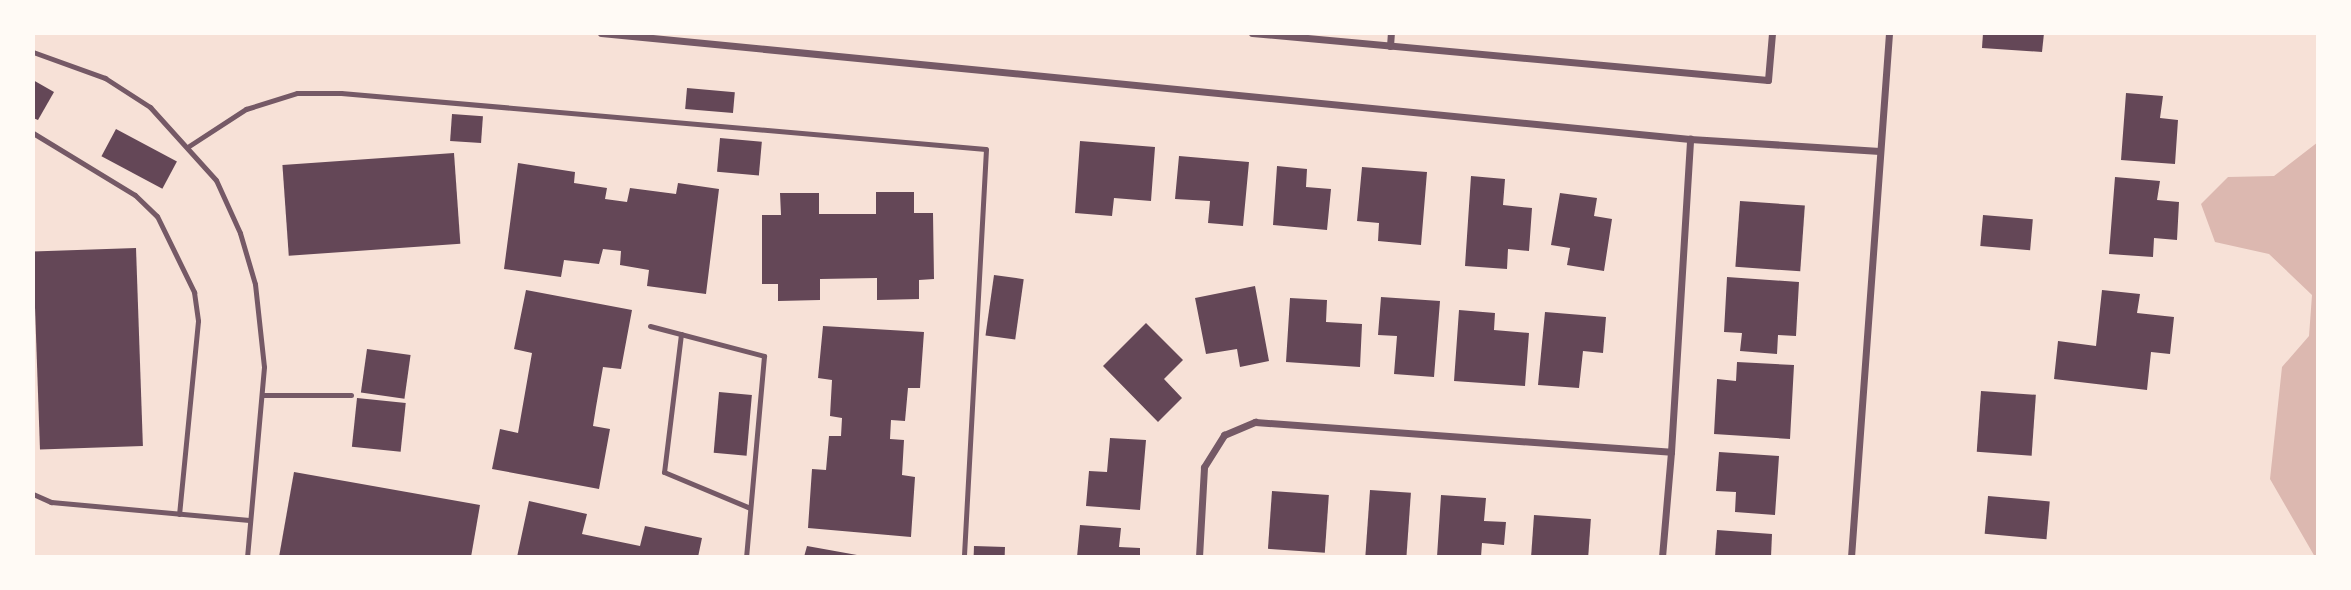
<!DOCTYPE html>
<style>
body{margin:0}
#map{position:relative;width:2351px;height:590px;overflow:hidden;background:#f7e1d7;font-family:Jost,sans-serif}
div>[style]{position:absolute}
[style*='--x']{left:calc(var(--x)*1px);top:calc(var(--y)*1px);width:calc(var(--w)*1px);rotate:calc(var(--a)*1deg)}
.water>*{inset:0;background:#dcb8b0}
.building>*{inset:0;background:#644757;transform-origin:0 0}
.service>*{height:5px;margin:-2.5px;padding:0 2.5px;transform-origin:2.5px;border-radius:2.5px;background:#755966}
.minor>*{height:7px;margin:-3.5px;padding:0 3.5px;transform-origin:3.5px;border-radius:3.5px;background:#755966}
span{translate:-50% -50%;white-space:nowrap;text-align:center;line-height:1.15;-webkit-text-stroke:7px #fffaf5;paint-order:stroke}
.frame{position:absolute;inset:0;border:35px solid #fffaf5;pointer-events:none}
</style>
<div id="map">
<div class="water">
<i style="clip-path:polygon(2318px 142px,2318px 557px,2315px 557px,2270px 479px,2282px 367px,2309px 336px,2312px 295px,2269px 254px,2215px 242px,2201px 204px,2228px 177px,2274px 176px)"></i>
</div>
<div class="building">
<i style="clip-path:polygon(1983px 33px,2044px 33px,2042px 52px,1982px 48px)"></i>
<i style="clip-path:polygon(33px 80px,54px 92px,38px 120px,33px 118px)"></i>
<i style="left:687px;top:88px;width:48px;height:21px;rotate:5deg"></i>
<i style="clip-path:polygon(2126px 93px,2163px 96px,2160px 118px,2178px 120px,2175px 164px,2121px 160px)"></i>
<i style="left:452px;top:114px;width:31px;height:27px;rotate:4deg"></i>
<i style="left:116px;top:129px;width:69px;height:31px;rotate:28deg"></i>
<i style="left:720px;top:138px;width:42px;height:34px;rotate:5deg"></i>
<i style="clip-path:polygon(1080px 141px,1155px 147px,1151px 201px,1114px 198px,1112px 216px,1075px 213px)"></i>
<i style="left:454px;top:153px;width:91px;height:172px;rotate:86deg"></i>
<i style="clip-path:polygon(1179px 156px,1249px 162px,1243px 226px,1208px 223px,1210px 201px,1175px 199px)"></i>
<i style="clip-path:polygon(518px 163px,575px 172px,574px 183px,607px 188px,605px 199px,627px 202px,630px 188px,676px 194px,678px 183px,719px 189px,706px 294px,647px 286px,649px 270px,620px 265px,621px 251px,603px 249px,599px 264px,564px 260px,561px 277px,504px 269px)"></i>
<i style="clip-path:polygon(1277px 166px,1307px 169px,1306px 187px,1331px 189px,1327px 230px,1273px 225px)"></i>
<i style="clip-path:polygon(1362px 167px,1427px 172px,1421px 245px,1378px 241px,1379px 223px,1357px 221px)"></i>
<i style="clip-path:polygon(1471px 176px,1505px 179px,1503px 205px,1532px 208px,1529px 251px,1508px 249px,1507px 269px,1465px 266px)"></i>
<i style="clip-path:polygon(2115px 177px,2160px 181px,2157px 200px,2179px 202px,2177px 240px,2154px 238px,2153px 257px,2109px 254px)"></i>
<i style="clip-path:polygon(876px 192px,914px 192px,914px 213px,933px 213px,934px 279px,919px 280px,919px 299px,877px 300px,877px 278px,820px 279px,820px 300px,778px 301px,778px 284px,762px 284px,762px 215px,781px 215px,780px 193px,819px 193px,819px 214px,876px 214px)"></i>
<i style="clip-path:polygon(1560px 193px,1597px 198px,1594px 216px,1612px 219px,1604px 271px,1567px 265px,1570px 248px,1551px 245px)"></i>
<i style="left:1740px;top:201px;width:65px;height:66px;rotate:4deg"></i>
<i style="left:1983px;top:215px;width:50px;height:31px;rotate:5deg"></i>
<i style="left:136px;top:248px;width:198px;height:103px;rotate:88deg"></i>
<i style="left:994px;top:275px;width:30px;height:61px;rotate:8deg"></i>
<i style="clip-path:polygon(1727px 277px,1799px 282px,1796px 336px,1778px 335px,1777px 354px,1740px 351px,1742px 333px,1724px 332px)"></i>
<i style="clip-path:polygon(1255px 286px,1269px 361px,1240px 367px,1237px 349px,1206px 354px,1195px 298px)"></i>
<i style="clip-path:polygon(526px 290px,632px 310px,621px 369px,603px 367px,596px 407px,593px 426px,610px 429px,599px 489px,492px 469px,500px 429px,518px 433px,522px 410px,532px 353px,514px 349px)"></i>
<i style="clip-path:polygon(2102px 290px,2140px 294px,2137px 313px,2174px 317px,2170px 354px,2151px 352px,2147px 390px,2054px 379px,2058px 341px,2096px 346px)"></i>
<i style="clip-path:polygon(1381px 297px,1440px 301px,1434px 377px,1394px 374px,1397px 336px,1378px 335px)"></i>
<i style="clip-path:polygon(1290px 298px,1327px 300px,1326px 322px,1362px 324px,1360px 367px,1286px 362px)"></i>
<i style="clip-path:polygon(1459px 310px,1495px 313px,1494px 330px,1529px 333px,1525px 386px,1454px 381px)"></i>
<i style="clip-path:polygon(1545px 312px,1606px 317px,1603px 353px,1583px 351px,1579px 388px,1538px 385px)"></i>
<i style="clip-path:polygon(1146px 323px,1183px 360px,1164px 379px,1182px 398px,1158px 422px,1103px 366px)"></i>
<i style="clip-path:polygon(823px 326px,924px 332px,920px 388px,908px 388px,905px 421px,891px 420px,890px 439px,904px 440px,902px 475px,915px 477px,911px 537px,808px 528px,812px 469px,826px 470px,829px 436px,841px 436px,842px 418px,830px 416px,832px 380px,818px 378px)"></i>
<i style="left:367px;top:349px;width:44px;height:44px;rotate:8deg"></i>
<i style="clip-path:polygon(1737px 362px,1794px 365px,1790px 439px,1714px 434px,1717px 379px,1736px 381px)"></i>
<i style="left:1981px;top:391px;width:55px;height:61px;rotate:4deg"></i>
<i style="left:719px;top:392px;width:33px;height:61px;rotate:5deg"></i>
<i style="left:357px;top:398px;width:49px;height:49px;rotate:6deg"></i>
<i style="clip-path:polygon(1110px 438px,1146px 440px,1140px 510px,1086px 506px,1089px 471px,1107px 472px)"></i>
<i style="clip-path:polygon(1719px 452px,1779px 456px,1775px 515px,1735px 512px,1736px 492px,1716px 491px)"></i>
<i style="clip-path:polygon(294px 472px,480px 505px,471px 557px,279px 557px)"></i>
<i style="left:1370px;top:490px;width:41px;height:67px;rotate:4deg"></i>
<i style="left:1272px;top:491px;width:57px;height:58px;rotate:4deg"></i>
<i style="clip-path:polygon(1441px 495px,1486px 498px,1484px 521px,1506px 522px,1504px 545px,1482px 543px,1481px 557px,1437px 557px)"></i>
<i style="left:1988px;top:496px;width:62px;height:38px;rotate:5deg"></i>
<i style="clip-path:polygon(529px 501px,587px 514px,582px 534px,640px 546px,645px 526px,702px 538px,698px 557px,517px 557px)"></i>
<i style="left:1534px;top:515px;width:57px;height:42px;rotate:4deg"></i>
<i style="clip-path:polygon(1080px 525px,1121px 528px,1119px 547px,1140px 548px,1140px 557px,1077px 557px)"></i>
<i style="clip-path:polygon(1717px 530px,1772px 534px,1771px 557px,1715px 557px)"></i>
<i style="clip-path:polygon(807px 546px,857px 555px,857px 557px,804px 557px)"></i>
<i style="left:974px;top:546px;width:31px;height:11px;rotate:2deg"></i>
</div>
<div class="service">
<i style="--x:33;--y:52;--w:77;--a:19.9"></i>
<i style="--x:105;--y:78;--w:54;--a:32.8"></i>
<i style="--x:150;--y:107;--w:98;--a:47.9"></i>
<i style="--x:216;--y:180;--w:58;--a:65.6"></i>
<i style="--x:240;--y:233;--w:53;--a:73.6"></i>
<i style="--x:255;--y:284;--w:83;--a:83.8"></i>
<i style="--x:264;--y:367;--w:191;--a:95.1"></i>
<i style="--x:33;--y:133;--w:119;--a:31.3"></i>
<i style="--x:135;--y:195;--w:30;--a:44"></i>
<i style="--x:157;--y:216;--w:85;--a:64"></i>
<i style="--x:194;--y:292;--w:29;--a:82"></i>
<i style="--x:198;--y:321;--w:194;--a:95.6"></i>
<i style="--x:189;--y:146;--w:68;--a:-33"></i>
<i style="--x:246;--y:109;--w:53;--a:-17.4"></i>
<i style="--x:297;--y:93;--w:44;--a:0"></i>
<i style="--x:341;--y:93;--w:647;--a:4.96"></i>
<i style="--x:986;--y:149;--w:409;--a:93.1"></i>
<i style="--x:650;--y:326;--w:118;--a:14.7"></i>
<i style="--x:764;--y:356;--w:202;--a:95.1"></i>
<i style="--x:681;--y:334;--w:139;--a:97"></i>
<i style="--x:664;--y:472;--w:93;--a:22.7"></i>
<i style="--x:263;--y:395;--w:88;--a:0"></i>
<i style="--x:33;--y:494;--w:20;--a:24"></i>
<i style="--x:51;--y:502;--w:199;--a:5.2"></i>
</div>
<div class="minor">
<i style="--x:601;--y:33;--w:1094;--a:5.56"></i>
<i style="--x:1690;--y:139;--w:190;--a:3.6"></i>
<i style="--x:1252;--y:33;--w:518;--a:5.2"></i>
<i style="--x:1768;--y:80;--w:47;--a:-85.1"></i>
<i style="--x:1390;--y:46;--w:13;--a:-86"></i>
<i style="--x:1671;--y:452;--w:314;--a:-86.5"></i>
<i style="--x:1199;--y:557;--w:90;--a:-86.8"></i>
<i style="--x:1204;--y:467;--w:38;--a:-58"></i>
<i style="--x:1224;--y:435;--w:34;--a:-23"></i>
<i style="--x:1255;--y:422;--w:417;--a:4.1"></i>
<i style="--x:1671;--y:452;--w:105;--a:94.9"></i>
<i style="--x:1851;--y:557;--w:525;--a:-85.85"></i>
</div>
<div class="frame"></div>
</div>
